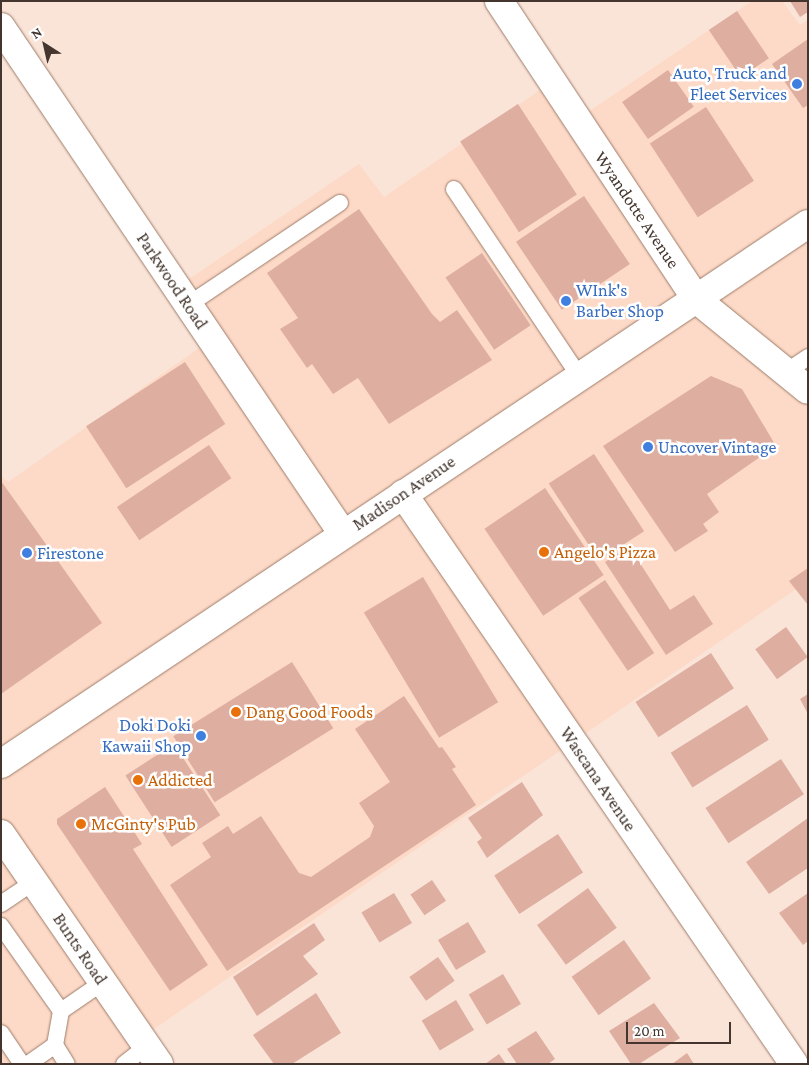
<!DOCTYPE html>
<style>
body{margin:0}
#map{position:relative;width:809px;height:1065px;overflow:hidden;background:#fae4d8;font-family:"Crimson Pro",serif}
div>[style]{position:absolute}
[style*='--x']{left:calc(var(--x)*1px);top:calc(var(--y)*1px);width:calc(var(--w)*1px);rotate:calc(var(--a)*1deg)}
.built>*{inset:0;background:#fddac7}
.building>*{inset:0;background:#deaea0;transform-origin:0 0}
.roads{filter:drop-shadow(0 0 1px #9d7c6a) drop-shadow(0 0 1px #9d7c6a)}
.service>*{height:16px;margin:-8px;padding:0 8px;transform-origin:8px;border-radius:8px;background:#fff}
.minor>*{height:28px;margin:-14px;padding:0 14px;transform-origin:14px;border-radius:14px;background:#fff}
.tertiary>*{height:28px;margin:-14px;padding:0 14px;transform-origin:14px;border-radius:14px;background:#fff}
.secondary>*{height:28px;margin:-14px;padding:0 14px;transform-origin:14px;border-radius:14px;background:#fff}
.dots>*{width:14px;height:14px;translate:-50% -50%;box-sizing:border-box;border:2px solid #fff;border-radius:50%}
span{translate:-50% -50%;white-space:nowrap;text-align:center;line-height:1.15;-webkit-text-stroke:5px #fff;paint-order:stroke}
.shop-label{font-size:18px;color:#366cbe}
.right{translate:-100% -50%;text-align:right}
.left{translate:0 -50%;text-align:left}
.street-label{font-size:18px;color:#44362e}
.food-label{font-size:18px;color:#c56008}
.frame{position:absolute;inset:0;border:2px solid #44362e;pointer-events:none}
.north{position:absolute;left:20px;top:20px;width:50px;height:50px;-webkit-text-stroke:4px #fff;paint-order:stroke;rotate:325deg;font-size:14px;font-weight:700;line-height:20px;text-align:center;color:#44362e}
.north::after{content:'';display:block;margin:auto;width:18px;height:22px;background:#44362e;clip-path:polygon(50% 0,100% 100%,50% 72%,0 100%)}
.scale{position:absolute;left:626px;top:1022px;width:105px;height:22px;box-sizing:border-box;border:2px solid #44362e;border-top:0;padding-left:6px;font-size:15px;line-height:18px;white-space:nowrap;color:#44362e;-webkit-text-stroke:4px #fff;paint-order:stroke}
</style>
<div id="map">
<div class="built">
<i style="clip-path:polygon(752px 1px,782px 1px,800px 25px,808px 20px,808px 581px,151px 1031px,173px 1064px,1px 1064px,1px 476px,8px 482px,219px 334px,183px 283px,359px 164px,384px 197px,559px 77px,585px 114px)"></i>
</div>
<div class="building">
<i style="clip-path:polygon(790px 1px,808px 1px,808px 12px,800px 17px)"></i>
<i style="left:737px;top:11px;width:57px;height:34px;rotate:56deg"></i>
<i style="clip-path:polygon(808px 39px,808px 105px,803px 108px,772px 64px)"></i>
<i style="left:668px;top:70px;width:45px;height:56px;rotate:55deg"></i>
<i style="left:518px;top:104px;width:108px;height:69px;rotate:57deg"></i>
<i style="left:706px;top:107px;width:88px;height:67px;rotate:57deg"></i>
<i style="left:584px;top:196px;width:82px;height:82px;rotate:56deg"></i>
<i style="clip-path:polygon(359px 209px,432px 314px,440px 322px,457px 310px,492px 360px,389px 424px,358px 378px,333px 394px,312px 364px,307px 368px,280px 329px,298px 318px,267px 273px)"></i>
<i style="left:482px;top:253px;width:87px;height:44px;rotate:56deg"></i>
<i style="left:185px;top:362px;width:74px;height:118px;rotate:57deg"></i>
<i style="clip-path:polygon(711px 376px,742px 389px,776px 446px,707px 494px,719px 512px,703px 524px,708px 531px,675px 552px,603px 446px)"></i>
<i style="left:209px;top:445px;width:40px;height:111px;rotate:56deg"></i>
<i style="left:594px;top:454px;width:92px;height:54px;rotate:57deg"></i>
<i style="clip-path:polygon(1px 481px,102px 623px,1px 694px)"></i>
<i style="left:545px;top:488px;width:105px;height:73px;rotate:56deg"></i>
<i style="clip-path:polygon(629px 546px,670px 610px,694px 595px,713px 624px,666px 655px,605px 562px)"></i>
<i style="clip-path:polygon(808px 568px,808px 605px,789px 581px)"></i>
<i style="left:423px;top:577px;width:146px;height:69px;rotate:59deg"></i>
<i style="left:605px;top:580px;width:88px;height:32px;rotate:56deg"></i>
<i style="left:786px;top:627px;width:37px;height:38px;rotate:54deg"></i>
<i style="left:711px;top:653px;width:42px;height:90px;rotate:57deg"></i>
<i style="left:292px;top:662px;width:78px;height:140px;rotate:58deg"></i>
<i style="clip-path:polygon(808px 694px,808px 714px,800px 699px)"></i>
<i style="clip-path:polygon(404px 696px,439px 748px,442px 747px,456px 767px,452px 769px,476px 805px,227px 971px,170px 885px,211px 857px,202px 843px,228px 826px,233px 834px,261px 816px,299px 873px,311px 877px,370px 837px,374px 826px,359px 803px,390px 782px,355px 729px)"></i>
<i style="left:747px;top:705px;width:41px;height:90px;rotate:58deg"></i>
<i style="left:174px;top:744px;width:85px;height:58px;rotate:57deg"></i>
<i style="left:781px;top:759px;width:42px;height:90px;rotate:57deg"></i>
<i style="clip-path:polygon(522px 782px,543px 815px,487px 858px,477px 842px,482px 838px,468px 818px)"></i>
<i style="clip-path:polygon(105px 787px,142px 844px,133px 849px,208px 965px,170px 991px,57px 824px,57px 819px)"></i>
<i style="clip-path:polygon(808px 818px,808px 868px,769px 894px,746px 862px)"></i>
<i style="left:558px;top:834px;width:46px;height:76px;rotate:57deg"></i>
<i style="left:432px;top:880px;width:25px;height:26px;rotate:56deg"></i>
<i style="left:588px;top:888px;width:49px;height:63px;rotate:54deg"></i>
<i style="left:394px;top:893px;width:35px;height:38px;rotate:59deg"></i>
<i style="clip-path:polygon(808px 893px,808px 941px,803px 945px,779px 913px)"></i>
<i style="left:468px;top:922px;width:35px;height:35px;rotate:59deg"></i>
<i style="clip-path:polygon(314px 923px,325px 940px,303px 956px,318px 974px,257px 1016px,233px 977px)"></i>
<i style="left:624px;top:940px;width:47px;height:64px;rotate:55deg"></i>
<i style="left:438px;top:957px;width:29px;height:35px;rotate:55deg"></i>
<i style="left:503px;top:974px;width:35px;height:40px;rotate:59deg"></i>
<i style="clip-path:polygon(316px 993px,341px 1033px,292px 1064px,274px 1064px,253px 1035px)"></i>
<i style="left:456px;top:1000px;width:35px;height:40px;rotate:59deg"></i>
<i style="clip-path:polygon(654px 1003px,680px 1038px,639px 1064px,631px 1064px,609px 1031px)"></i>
<i style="clip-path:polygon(536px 1031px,555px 1059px,548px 1064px,517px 1064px,507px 1049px)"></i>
<i style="clip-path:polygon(687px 1053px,694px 1064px,672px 1064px)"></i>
<i style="clip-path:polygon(499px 1054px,506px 1064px,485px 1064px)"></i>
</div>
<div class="roads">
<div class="service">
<i style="--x:454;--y:189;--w:225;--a:56.2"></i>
<i style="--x:188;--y:305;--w:183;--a:-33.9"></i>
<i style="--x:786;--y:372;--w:27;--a:-34"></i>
<i style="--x:1;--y:904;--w:40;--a:-34"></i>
<i style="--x:1;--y:926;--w:104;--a:54.8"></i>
<i style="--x:1;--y:1033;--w:37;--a:56"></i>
<i style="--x:55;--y:1045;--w:22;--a:58"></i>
<i style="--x:28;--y:1064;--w:33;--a:-35"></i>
<i style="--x:55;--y:1045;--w:35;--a:-80"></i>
<i style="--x:61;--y:1011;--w:51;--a:-34.6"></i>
<i style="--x:124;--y:1064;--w:29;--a:-38"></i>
</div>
<div class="minor">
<i style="--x:499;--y:1;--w:357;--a:56.5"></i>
<i style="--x:696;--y:299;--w:144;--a:39.1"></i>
<i style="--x:1;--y:27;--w:612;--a:56"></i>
<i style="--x:403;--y:494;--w:691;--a:55.55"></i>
</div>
<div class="tertiary">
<i style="--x:1;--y:834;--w:279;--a:55.5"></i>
</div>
<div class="secondary">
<i style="--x:1;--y:764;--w:971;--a:-33.79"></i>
</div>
</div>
<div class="dots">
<i style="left:797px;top:84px;background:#3f7fe0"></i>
<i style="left:566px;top:301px;background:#3f7fe0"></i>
<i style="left:648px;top:447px;background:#3f7fe0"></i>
<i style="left:544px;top:552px;background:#e8710a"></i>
<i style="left:27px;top:553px;background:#3f7fe0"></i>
<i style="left:236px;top:712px;background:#e8710a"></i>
<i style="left:201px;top:736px;background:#3f7fe0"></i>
<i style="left:138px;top:780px;background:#e8710a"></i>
<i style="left:81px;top:824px;background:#e8710a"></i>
</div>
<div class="shop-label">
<span class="right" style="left:787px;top:84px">Auto, Truck and<br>Fleet Services</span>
<span class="left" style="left:576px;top:301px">WInk's<br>Barber Shop</span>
<span class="left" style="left:658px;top:447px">Uncover Vintage</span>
<span class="left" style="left:37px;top:553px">Firestone</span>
<span class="right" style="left:191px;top:736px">Doki Doki<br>Kawaii Shop</span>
</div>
<div class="street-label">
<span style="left:637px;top:210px;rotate:56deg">Wyandotte Avenue</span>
<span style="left:172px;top:281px;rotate:56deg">Parkwood Road</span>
<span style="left:404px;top:493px;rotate:-34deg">Madison Avenue</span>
<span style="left:598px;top:779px;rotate:56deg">Wascana Avenue</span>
<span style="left:80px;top:949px;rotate:56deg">Bunts Road</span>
</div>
<div class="food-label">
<span class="left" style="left:554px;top:552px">Angelo's Pizza</span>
<span class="left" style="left:246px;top:712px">Dang Good Foods</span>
<span class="left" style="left:148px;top:780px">Addicted</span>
<span class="left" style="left:91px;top:824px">McGinty's Pub</span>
</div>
<div class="frame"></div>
<div class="north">N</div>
<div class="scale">20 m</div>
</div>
